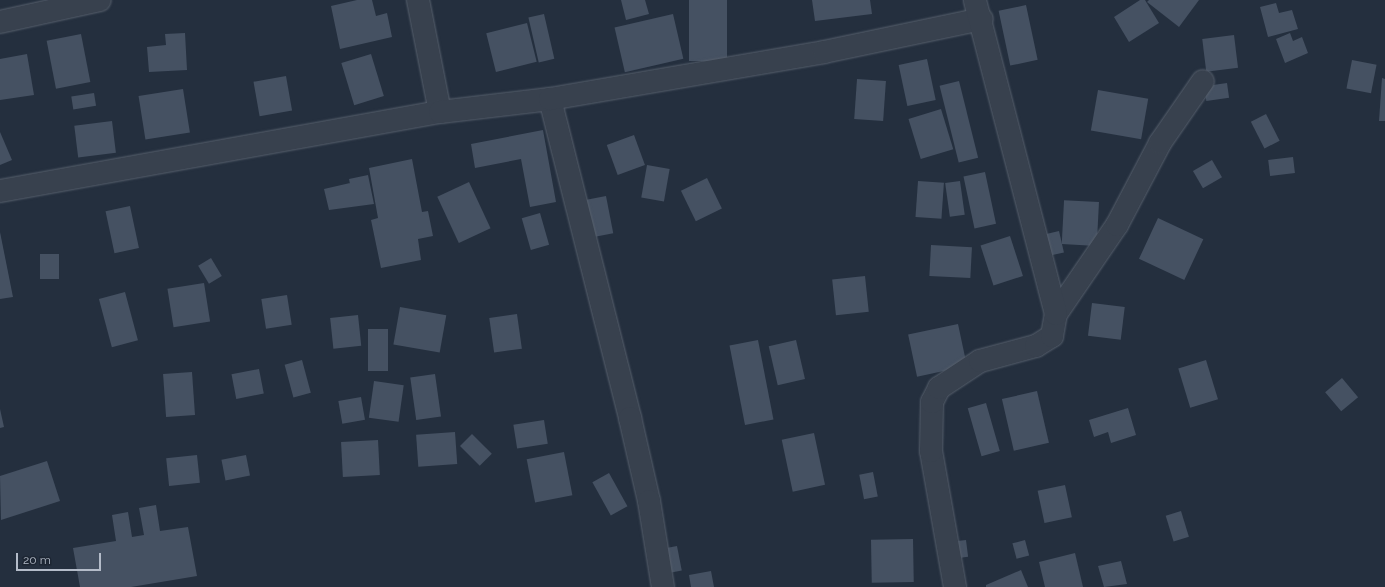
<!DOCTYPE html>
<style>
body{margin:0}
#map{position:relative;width:1385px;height:587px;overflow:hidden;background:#242f3e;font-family:Raleway,sans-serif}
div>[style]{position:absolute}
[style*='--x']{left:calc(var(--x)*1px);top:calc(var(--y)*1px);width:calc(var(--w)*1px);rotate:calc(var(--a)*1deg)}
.building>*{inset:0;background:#455162;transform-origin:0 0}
.roads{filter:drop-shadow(0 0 1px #565f6c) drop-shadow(0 0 1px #565f6c)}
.minor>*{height:22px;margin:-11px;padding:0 11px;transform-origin:11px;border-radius:11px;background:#38414e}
span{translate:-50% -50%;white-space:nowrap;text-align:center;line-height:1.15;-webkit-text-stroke:4px #1d2633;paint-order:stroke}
.scale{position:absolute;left:16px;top:553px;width:85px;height:18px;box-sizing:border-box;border:2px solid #b4bcc9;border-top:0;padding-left:5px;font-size:12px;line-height:14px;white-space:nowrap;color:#b4bcc9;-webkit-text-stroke:3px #1d2633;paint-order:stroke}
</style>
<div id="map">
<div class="building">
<i style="clip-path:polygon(357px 0,372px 0,376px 16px,387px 13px,392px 37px,340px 49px,331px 6px)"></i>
<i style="clip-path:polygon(621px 0,645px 0,649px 14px,626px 20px)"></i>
<i style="left:689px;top:0;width:38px;height:61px"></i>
<i style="clip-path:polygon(812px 0,870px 0,872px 14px,815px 21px)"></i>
<i style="clip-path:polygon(1140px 0,1145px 0,1159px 23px,1129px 42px,1114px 17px)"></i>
<i style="clip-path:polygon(1149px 0,1199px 0,1179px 27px,1147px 2px)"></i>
<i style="clip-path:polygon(1276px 3px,1279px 13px,1292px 10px,1298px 29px,1268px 37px,1260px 7px)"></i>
<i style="left:1026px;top:5px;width:56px;height:28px;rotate:78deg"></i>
<i style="left:544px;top:14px;width:46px;height:16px;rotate:77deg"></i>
<i style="left:673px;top:14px;width:46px;height:60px;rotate:77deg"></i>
<i style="left:527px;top:23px;width:40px;height:42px;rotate:76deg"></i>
<i style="clip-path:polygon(185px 33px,187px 70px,149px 72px,147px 47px,166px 45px,165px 34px)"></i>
<i style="clip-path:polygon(1290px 33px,1293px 41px,1302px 37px,1308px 53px,1285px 63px,1276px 39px)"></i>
<i style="left:81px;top:34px;width:49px;height:35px;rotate:79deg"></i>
<i style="left:1234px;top:35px;width:33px;height:32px;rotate:83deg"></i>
<i style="clip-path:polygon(27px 54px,34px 95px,0 100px,0 59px)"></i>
<i style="left:371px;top:54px;width:44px;height:31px;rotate:73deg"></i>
<i style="left:927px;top:59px;width:42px;height:29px;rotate:78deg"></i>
<i style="left:1352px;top:60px;width:25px;height:29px;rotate:11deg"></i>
<i style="left:286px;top:76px;width:35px;height:33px;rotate:80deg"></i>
<i style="clip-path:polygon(1382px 78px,1385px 79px,1385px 121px,1379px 121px)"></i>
<i style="left:857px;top:79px;width:29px;height:40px;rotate:4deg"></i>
<i style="left:959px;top:81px;width:79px;height:20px;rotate:76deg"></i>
<i style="left:1227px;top:83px;width:15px;height:23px;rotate:82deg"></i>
<i style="left:183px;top:89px;width:44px;height:45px;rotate:81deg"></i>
<i style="left:1098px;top:90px;width:51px;height:41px;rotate:10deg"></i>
<i style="left:94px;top:93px;width:13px;height:23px;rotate:81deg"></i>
<i style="left:941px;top:109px;width:42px;height:34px;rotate:73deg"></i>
<i style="left:1266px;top:114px;width:30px;height:17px;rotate:63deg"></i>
<i style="left:112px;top:121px;width:32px;height:38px;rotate:83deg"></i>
<i style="clip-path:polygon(543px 130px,556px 202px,530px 207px,521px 159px,475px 168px,471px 144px)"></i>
<i style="clip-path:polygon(0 132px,12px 160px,0 165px)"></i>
<i style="left:634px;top:135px;width:32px;height:29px;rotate:70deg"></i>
<i style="left:1293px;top:157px;width:16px;height:25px;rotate:83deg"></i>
<i style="clip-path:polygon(412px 159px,422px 212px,428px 211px,433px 236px,418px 239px,421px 260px,381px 268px,371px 220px,378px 218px,369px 168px)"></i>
<i style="left:1212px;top:160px;width:20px;height:22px;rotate:60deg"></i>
<i style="left:647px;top:165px;width:23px;height:33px;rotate:10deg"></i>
<i style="left:985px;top:172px;width:53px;height:22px;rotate:78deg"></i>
<i style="clip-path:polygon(368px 175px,374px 204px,329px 210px,324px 189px,350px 183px,351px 189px,349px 179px)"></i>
<i style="left:707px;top:178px;width:34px;height:29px;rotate:64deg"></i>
<i style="left:918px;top:181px;width:26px;height:36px;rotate:4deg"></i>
<i style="left:960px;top:181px;width:34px;height:15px;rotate:82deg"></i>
<i style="left:469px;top:182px;width:51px;height:35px;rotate:65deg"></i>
<i style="left:606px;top:196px;width:38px;height:29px;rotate:79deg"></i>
<i style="left:1099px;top:202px;width:44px;height:35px;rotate:93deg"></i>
<i style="left:130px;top:206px;width:43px;height:25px;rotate:78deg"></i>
<i style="left:540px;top:213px;width:33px;height:19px;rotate:74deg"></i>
<i style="left:1158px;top:218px;width:50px;height:45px;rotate:25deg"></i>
<i style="left:1059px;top:231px;width:22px;height:13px;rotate:77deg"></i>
<i style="clip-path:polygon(0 232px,13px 297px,0 299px)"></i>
<i style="left:1010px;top:236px;width:42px;height:31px;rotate:72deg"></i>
<i style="left:931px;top:245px;width:41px;height:31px;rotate:3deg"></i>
<i style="left:40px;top:254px;width:19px;height:25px"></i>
<i style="left:211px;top:258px;width:21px;height:15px;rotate:59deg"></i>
<i style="left:865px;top:276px;width:36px;height:33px;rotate:84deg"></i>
<i style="left:204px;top:283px;width:39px;height:37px;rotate:81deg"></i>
<i style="left:125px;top:292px;width:50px;height:27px;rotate:75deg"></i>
<i style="left:287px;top:295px;width:30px;height:26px;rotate:81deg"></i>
<i style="left:1092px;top:303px;width:33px;height:33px;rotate:7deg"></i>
<i style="left:400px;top:307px;width:47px;height:38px;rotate:10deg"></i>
<i style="left:517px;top:314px;width:35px;height:28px;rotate:82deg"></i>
<i style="left:358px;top:315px;width:31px;height:28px;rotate:84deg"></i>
<i style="left:958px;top:324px;width:43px;height:51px;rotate:78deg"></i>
<i style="left:368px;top:329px;width:20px;height:42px"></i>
<i style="left:758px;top:340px;width:81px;height:29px;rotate:79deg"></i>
<i style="left:796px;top:340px;width:40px;height:28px;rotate:77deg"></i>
<i style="left:302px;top:360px;width:34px;height:18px;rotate:75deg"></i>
<i style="left:1206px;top:360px;width:41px;height:29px;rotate:73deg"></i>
<i style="left:259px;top:369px;width:25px;height:28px;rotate:79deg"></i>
<i style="left:192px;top:372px;width:43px;height:29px;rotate:86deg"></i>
<i style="left:435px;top:374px;width:43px;height:25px;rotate:82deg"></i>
<i style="left:1342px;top:378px;width:25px;height:22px;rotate:50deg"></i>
<i style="left:374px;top:381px;width:30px;height:37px;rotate:8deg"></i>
<i style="left:1037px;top:391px;width:53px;height:36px;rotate:77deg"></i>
<i style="left:361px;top:397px;width:23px;height:23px;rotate:80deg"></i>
<i style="left:986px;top:403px;width:50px;height:19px;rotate:74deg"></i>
<i style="clip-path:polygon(1128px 408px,1136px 435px,1111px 443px,1108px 432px,1094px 437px,1089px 420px)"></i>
<i style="clip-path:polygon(0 409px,4px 427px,0 428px)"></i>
<i style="left:544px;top:420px;width:24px;height:31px;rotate:81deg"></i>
<i style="left:455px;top:432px;width:32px;height:39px;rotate:86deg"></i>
<i style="left:814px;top:433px;width:53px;height:33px;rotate:78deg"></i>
<i style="left:472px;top:434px;width:28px;height:17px;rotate:45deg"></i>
<i style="left:378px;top:440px;width:35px;height:37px;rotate:87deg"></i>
<i style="left:564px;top:452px;width:44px;height:38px;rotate:79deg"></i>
<i style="left:197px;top:455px;width:28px;height:31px;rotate:84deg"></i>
<i style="left:246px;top:455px;width:21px;height:25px;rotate:79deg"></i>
<i style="clip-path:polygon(47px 461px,60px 501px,1px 520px,0 476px)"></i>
<i style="left:873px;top:472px;width:25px;height:14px;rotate:79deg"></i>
<i style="left:609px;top:473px;width:38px;height:19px;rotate:61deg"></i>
<i style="left:1065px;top:485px;width:33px;height:28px;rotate:78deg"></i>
<i style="clip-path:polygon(156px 505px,160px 531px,188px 527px,197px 576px,131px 587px,80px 587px,73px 548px,116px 541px,112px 515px,128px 512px,132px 537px,144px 535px,139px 508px)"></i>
<i style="left:1181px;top:511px;width:27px;height:16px;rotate:73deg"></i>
<i style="left:913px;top:539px;width:43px;height:42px;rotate:89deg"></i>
<i style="left:966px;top:540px;width:17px;height:15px;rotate:83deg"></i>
<i style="left:1025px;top:540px;width:16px;height:13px;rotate:75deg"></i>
<i style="left:677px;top:546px;width:25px;height:16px;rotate:79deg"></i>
<i style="clip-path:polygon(1075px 553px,1083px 587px,1045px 587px,1039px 562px)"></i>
<i style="clip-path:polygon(1121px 561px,1127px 584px,1104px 587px,1098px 566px)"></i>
<i style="clip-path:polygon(1021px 570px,1028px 587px,986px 587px,986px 585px)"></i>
<i style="clip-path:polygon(711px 571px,714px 587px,691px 587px,689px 575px)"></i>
</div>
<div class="roads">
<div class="minor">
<i style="--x:418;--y:0;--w:114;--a:78.9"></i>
<i style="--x:0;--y:22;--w:102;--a:-12.4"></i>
<i style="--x:550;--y:99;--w:329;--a:75.9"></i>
<i style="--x:630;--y:418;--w:85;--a:77.1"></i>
<i style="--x:649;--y:501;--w:87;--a:80.8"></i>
<i style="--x:0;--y:191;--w:447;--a:-10.2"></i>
<i style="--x:440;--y:112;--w:111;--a:-6.7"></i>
<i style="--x:550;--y:99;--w:278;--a:-9.7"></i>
<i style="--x:824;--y:52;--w:161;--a:-11.8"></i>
<i style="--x:1056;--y:314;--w:108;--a:-55.6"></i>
<i style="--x:1117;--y:225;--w:93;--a:-62.3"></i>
<i style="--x:1160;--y:143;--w:75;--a:-55.3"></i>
<i style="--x:955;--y:587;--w:138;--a:-100"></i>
<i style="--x:931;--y:451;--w:49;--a:-88.8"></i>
<i style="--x:932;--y:402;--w:16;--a:-63"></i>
<i style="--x:939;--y:388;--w:49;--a:-33.4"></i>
<i style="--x:980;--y:361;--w:58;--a:-15"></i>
<i style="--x:1036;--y:346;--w:19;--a:-32"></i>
<i style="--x:1052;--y:336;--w:22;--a:-80"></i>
<i style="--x:1056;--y:314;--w:324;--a:-104.5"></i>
</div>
</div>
<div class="scale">20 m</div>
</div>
